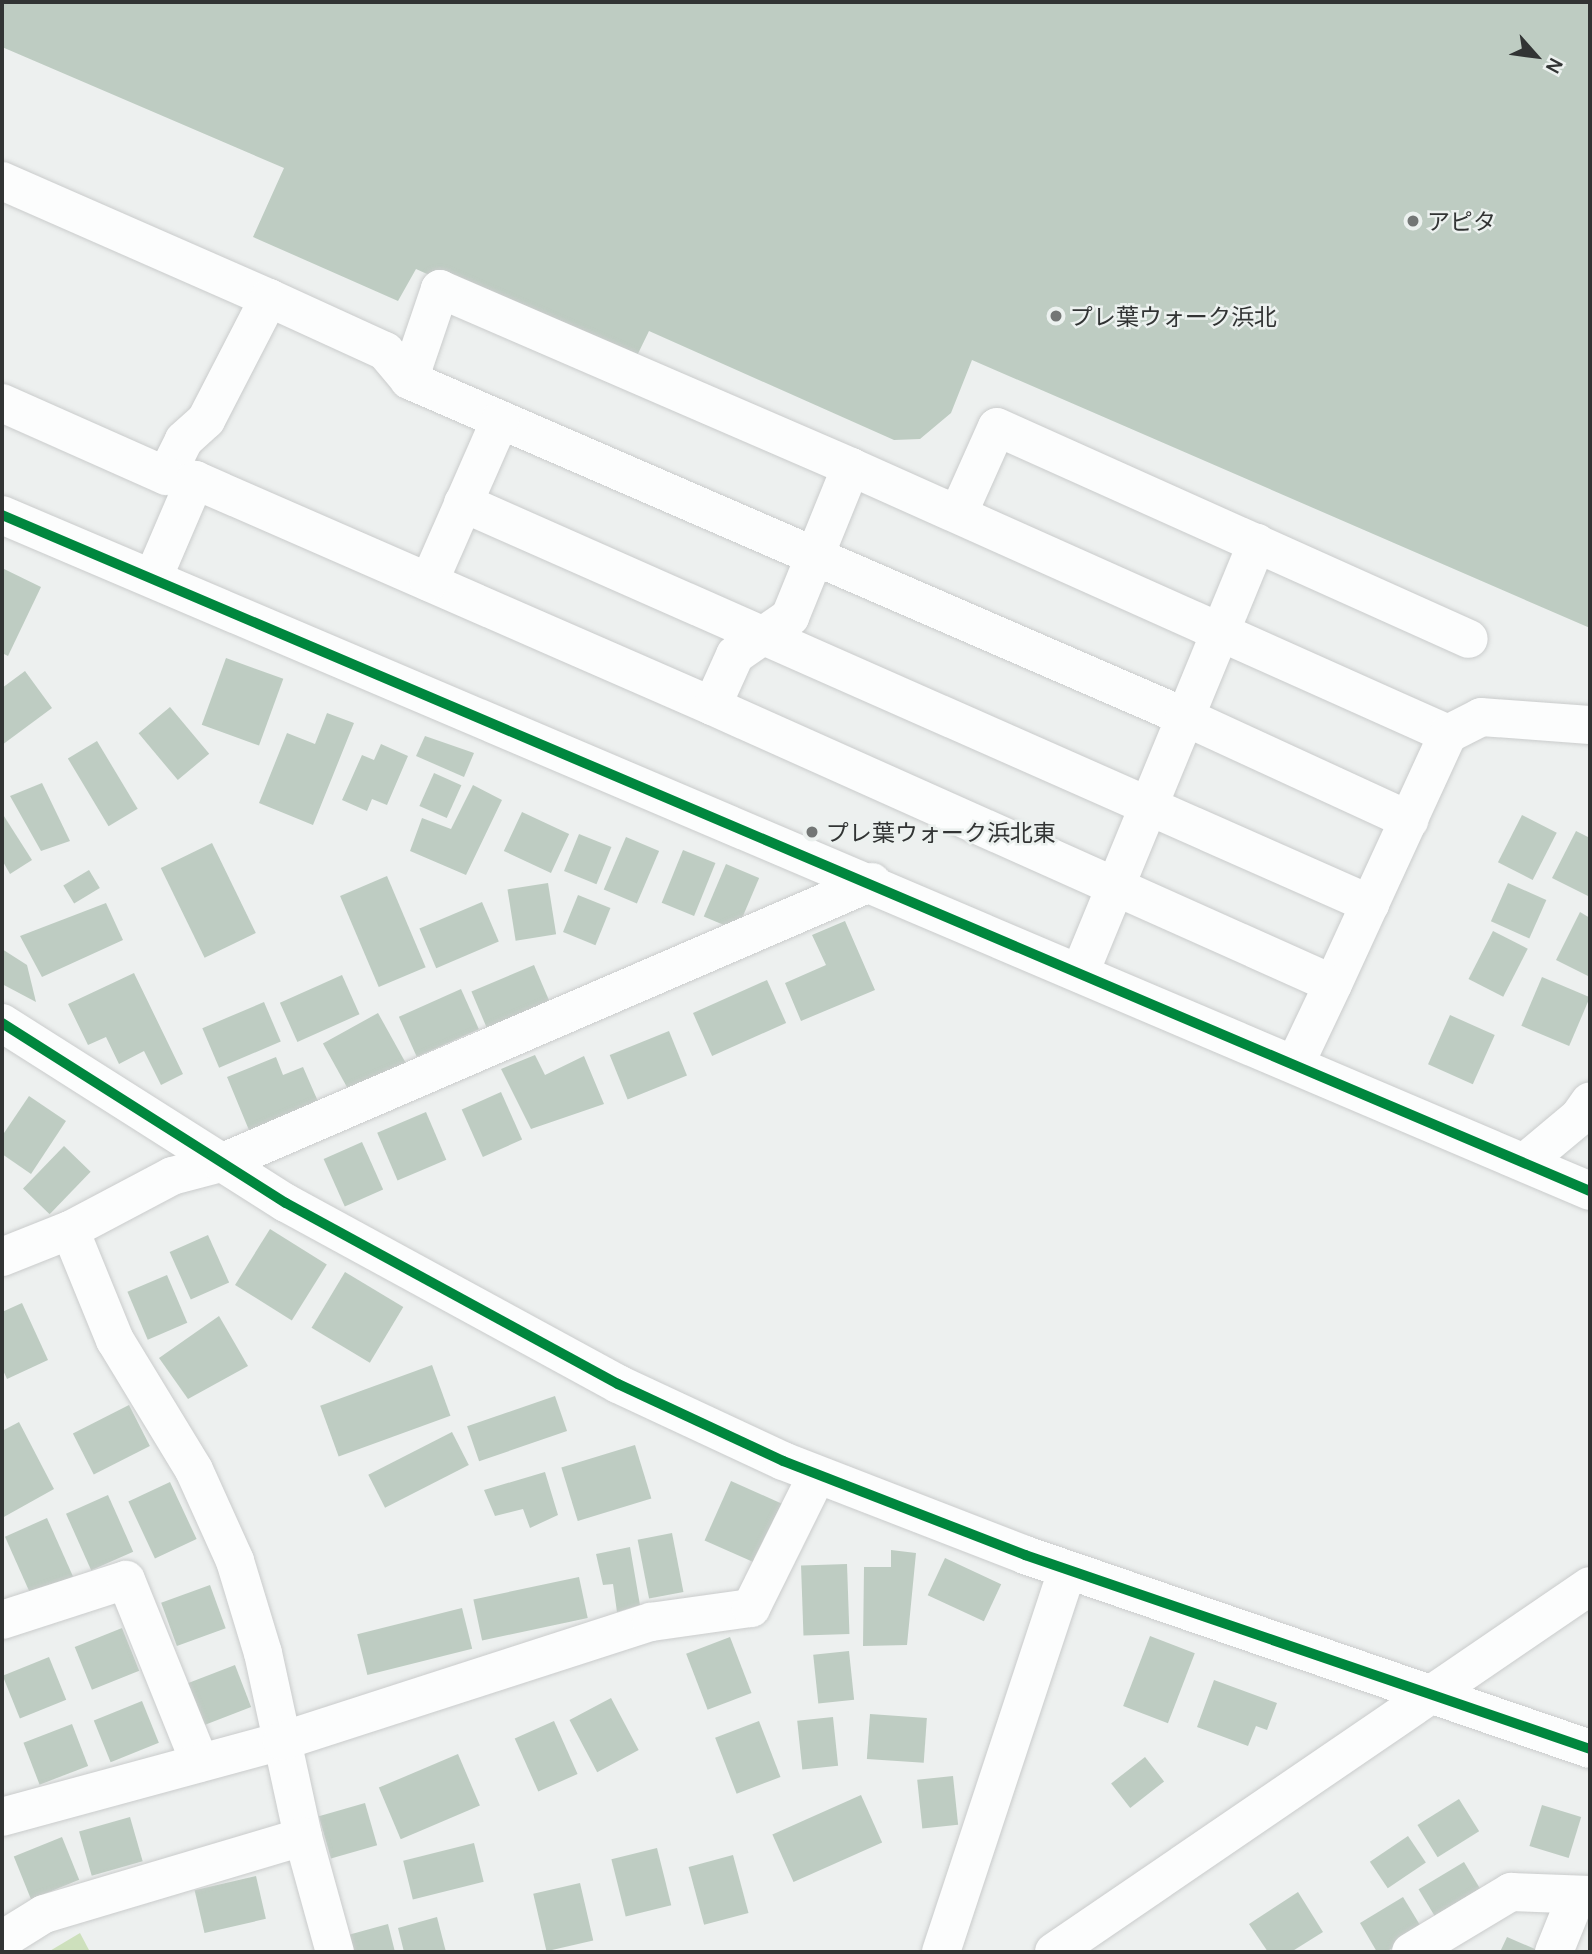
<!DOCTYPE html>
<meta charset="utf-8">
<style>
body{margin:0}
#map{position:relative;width:1592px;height:1954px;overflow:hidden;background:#edf0ef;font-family:Manrope,"Noto Sans JP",sans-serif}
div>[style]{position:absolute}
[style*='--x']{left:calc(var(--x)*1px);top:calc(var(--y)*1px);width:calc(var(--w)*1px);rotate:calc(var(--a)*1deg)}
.green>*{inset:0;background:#cde0bc}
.building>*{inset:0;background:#beccc2;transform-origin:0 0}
.roads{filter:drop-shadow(0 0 2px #cacccc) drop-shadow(0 0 2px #cacccc)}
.minor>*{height:38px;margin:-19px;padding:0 19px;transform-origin:19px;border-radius:19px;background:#fcfdfd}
.cycleway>*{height:10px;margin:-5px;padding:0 5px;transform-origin:5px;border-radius:5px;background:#00873e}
.dots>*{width:19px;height:19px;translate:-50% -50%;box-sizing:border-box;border:4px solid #ecf1ef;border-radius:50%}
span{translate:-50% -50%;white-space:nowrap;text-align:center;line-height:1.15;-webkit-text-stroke:5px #ecf1ef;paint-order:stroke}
.poi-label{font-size:23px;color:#323434}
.left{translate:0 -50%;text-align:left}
.frame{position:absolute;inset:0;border:4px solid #323434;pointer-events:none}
.north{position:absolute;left:1501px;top:21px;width:70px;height:70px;-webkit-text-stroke:5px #ecf1ef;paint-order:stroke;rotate:118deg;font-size:19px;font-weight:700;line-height:28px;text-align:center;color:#323434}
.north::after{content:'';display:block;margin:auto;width:24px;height:32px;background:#323434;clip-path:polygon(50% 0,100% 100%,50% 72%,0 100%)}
</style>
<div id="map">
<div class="green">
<i style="clip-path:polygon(80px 1933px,90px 1952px,48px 1952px)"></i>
</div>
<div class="building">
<i style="clip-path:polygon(2px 2px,1590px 2px,1590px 628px,972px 360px,951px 413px,920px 439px,894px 440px,649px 331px,632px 366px,416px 269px,398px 301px,253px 237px,284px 168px,2px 47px)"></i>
<i style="clip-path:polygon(2px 568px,41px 587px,8px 656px,2px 653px)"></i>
<i style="left:226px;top:658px;width:61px;height:71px;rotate:20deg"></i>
<i style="clip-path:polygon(25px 671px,52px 708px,2px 745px,2px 688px)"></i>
<i style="left:170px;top:707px;width:61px;height:41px;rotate:50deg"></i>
<i style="clip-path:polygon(327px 713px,354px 723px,313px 825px,259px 803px,287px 733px,315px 744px)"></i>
<i style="clip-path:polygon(425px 736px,474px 753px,464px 777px,416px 756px)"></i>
<i style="left:97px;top:741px;width:79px;height:34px;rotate:59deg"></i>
<i style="clip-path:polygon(381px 744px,408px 756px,387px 805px,372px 799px,367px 811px,342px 800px,362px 755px,374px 760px)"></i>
<i style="left:434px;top:773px;width:30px;height:36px;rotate:24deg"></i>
<i style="clip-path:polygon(42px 783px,70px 841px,41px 851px,10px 796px)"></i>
<i style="clip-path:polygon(473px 785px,502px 800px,466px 875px,410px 851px,422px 818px,451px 829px)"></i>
<i style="left:522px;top:812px;width:52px;height:43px;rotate:25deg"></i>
<i style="clip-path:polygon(2px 813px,32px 860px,10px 874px,2px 860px)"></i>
<i style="left:1522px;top:815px;width:39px;height:53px;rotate:27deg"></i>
<i style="clip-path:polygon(1576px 831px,1590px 838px,1588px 896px,1552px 878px)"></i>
<i style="left:579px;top:834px;width:35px;height:40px;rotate:22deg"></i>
<i style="left:626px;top:837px;width:36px;height:57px;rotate:23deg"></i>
<i style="left:212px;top:843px;width:100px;height:57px;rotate:64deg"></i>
<i style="left:683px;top:850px;width:35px;height:57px;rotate:22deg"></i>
<i style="left:726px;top:864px;width:36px;height:57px;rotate:23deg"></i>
<i style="left:89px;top:870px;width:21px;height:30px;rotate:59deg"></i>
<i style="left:387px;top:876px;width:99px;height:51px;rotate:67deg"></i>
<i style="left:548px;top:883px;width:52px;height:41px;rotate:81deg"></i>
<i style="left:1508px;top:883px;width:42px;height:42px;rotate:24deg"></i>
<i style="left:578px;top:895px;width:35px;height:40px;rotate:22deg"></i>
<i style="left:482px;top:902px;width:43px;height:68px;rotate:67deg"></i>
<i style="clip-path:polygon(106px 903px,123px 940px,42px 977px,20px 936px)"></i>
<i style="clip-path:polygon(1580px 912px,1590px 918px,1590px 977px,1556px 960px)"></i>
<i style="clip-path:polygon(845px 921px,875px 990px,801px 1021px,785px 983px,826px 965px,812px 935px)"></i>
<i style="left:1493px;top:931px;width:39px;height:54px;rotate:27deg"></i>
<i style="clip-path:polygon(2px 949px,27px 965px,36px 1002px,2px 984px)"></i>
<i style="left:534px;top:965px;width:43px;height:68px;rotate:67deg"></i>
<i style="clip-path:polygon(134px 973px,183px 1074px,161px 1085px,144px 1051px,119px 1064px,106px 1037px,88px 1045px,68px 1004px)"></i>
<i style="left:342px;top:975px;width:43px;height:68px;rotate:66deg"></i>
<i style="left:1542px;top:977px;width:52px;height:53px;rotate:23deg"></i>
<i style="left:767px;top:980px;width:47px;height:81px;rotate:66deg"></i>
<i style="left:461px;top:989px;width:44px;height:68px;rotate:66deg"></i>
<i style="left:264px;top:1002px;width:43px;height:67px;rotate:67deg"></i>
<i style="left:378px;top:1013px;width:57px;height:63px;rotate:61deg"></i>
<i style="left:1450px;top:1015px;width:49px;height:54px;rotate:24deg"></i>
<i style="left:669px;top:1031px;width:48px;height:64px;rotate:68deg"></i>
<i style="clip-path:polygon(535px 1055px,545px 1075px,584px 1056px,604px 1104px,531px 1129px,501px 1069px)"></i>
<i style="clip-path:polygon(276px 1057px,283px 1075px,303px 1067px,320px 1106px,251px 1135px,227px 1077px)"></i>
<i style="left:501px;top:1092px;width:52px;height:43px;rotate:66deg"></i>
<i style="clip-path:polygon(29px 1096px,66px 1121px,31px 1174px,2px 1154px,2px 1136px)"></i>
<i style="left:426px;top:1112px;width:52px;height:53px;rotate:67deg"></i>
<i style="left:362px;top:1142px;width:52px;height:42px;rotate:66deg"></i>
<i style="left:64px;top:1146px;width:37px;height:59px;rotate:44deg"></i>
<i style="left:270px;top:1229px;width:67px;height:66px;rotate:32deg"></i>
<i style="left:208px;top:1235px;width:52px;height:42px;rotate:66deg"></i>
<i style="left:345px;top:1272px;width:68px;height:65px;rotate:31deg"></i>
<i style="left:167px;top:1275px;width:52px;height:43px;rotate:67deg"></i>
<i style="clip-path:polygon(22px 1303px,48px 1360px,7px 1379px,2px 1368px,2px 1312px)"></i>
<i style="clip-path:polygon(219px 1316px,248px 1366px,188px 1399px,159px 1358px)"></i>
<i style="left:432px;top:1365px;width:54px;height:119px;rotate:70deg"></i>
<i style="left:555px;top:1396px;width:37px;height:93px;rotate:71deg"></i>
<i style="left:129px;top:1405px;width:46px;height:63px;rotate:63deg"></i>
<i style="clip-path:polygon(19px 1422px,54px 1489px,2px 1518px,2px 1431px)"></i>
<i style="left:452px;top:1432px;width:37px;height:94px;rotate:63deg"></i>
<i style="left:635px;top:1445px;width:56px;height:77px;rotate:73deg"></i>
<i style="clip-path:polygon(545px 1472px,558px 1515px,530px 1528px,523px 1509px,495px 1516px,484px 1490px)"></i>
<i style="left:731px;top:1481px;width:57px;height:65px;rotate:24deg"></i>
<i style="left:170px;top:1482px;width:63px;height:46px;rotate:65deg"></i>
<i style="left:108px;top:1495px;width:62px;height:46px;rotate:66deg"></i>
<i style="left:47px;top:1518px;width:64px;height:46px;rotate:66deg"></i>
<i style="left:672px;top:1533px;width:60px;height:35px;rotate:79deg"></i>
<i style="clip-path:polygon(630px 1547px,640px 1605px,617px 1612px,613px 1584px,603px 1585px,596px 1554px)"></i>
<i style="clip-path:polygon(891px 1550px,916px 1553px,907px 1645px,863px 1646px,864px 1567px,891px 1567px)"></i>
<i style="left:945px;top:1558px;width:62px;height:41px;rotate:25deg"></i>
<i style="left:847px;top:1564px;width:70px;height:46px;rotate:88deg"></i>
<i style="left:579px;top:1577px;width:42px;height:108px;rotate:78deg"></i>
<i style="left:210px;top:1585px;width:46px;height:52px;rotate:70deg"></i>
<i style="left:462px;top:1608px;width:42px;height:108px;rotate:76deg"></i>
<i style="left:122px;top:1628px;width:46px;height:51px;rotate:68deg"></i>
<i style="left:1150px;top:1636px;width:48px;height:75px;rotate:21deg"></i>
<i style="left:730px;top:1637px;width:60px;height:47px;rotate:69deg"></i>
<i style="left:849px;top:1651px;width:49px;height:36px;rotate:84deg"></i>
<i style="left:49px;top:1657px;width:46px;height:50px;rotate:68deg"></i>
<i style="left:235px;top:1665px;width:45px;height:52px;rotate:69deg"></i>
<i style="clip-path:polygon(1214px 1680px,1277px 1703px,1267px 1730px,1256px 1726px,1248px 1746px,1197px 1727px)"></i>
<i style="left:611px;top:1698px;width:59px;height:47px;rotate:62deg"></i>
<i style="left:142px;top:1701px;width:45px;height:52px;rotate:68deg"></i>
<i style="left:870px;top:1714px;width:57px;height:45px;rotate:4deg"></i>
<i style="left:833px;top:1717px;width:49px;height:36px;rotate:84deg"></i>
<i style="left:554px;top:1721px;width:58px;height:43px;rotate:66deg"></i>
<i style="left:759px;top:1721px;width:60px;height:47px;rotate:69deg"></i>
<i style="left:72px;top:1724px;width:45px;height:52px;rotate:69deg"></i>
<i style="left:458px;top:1754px;width:56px;height:86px;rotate:67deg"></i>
<i style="left:1145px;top:1757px;width:31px;height:43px;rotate:52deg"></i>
<i style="left:953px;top:1776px;width:49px;height:36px;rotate:84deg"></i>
<i style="left:861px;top:1795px;width:52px;height:97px;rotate:66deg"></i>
<i style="left:1459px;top:1799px;width:38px;height:49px;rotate:58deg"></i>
<i style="left:365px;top:1803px;width:44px;height:48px;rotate:74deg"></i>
<i style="left:1542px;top:1805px;width:41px;height:43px;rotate:17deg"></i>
<i style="left:130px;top:1817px;width:46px;height:53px;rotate:74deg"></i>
<i style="left:1408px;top:1836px;width:32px;height:46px;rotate:56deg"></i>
<i style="left:62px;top:1837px;width:46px;height:52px;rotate:68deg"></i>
<i style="left:474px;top:1843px;width:40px;height:73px;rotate:76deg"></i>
<i style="left:657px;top:1848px;width:59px;height:47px;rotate:76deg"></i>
<i style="left:733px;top:1855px;width:60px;height:46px;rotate:75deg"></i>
<i style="left:1464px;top:1862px;width:31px;height:53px;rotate:59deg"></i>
<i style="left:256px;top:1876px;width:44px;height:63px;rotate:77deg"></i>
<i style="left:580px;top:1883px;width:59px;height:48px;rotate:77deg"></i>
<i style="clip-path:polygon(1298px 1892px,1323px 1932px,1291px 1952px,1268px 1952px,1249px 1924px)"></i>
<i style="clip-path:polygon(1403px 1897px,1423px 1930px,1386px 1952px,1377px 1952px,1360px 1923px)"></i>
<i style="clip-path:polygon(437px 1917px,446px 1952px,404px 1952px,398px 1928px)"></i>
<i style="clip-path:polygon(388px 1924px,395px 1952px,353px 1952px,348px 1935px)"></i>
<i style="clip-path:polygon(1507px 1937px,1542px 1952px,1500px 1952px)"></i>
</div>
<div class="roads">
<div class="minor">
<i style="--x:2;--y:181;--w:292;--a:23.7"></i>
<i style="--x:269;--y:298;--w:137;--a:117.3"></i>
<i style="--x:206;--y:420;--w:30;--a:138"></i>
<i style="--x:184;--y:440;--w:40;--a:116.6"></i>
<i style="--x:166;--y:476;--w:180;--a:-156"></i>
<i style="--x:269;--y:298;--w:128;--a:24.6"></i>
<i style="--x:385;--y:351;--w:38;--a:50"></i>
<i style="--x:409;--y:380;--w:846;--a:23.47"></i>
<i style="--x:1185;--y:717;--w:247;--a:24.7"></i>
<i style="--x:851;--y:467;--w:654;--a:24.1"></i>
<i style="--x:463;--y:503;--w:992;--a:23.85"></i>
<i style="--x:958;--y:514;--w:95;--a:-65.9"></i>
<i style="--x:997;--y:427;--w:517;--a:24.19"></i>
<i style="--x:2;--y:515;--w:1726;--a:23.06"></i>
<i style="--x:153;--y:578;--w:107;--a:-66.8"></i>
<i style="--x:195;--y:480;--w:564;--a:23.61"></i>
<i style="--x:712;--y:706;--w:56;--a:-65.7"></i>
<i style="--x:735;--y:655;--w:67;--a:-34.6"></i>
<i style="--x:790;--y:617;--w:162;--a:-67.9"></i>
<i style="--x:851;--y:467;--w:448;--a:-156.6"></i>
<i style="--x:440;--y:289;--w:96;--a:108.8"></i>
<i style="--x:429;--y:582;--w:177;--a:-66.3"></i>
<i style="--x:712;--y:706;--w:680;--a:24.12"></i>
<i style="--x:1333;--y:984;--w:275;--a:-65.3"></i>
<i style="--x:1448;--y:734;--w:37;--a:-27"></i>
<i style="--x:1481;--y:717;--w:109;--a:4.2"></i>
<i style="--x:1081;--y:970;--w:462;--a:-67.6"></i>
<i style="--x:2;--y:1023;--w:336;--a:32.4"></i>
<i style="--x:286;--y:1203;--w:378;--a:28.6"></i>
<i style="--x:618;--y:1384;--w:182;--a:25"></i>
<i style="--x:783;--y:1461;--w:260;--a:21.2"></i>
<i style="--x:1025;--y:1555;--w:597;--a:18.95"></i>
<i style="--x:1296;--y:1062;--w:86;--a:-64.6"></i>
<i style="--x:1525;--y:1162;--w:70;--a:-39.8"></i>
<i style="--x:1579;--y:1117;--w:19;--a:-55"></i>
<i style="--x:70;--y:1230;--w:119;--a:67.8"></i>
<i style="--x:115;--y:1340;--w:152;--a:58.7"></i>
<i style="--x:194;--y:1470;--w:100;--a:65.7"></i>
<i style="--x:235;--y:1561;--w:96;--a:73.1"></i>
<i style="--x:263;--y:1653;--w:188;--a:77.7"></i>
<i style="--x:303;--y:1837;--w:119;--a:74.5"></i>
<i style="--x:2;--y:1257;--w:73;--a:-21.7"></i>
<i style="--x:70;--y:1230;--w:115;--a:-27.9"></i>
<i style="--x:172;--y:1176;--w:51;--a:-14.9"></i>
<i style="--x:221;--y:1163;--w:709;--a:-23.35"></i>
<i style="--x:2;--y:1620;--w:130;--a:-17.9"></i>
<i style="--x:126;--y:1580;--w:197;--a:68"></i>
<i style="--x:2;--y:1817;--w:290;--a:-15.2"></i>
<i style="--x:282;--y:1741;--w:388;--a:-17.9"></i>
<i style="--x:651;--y:1622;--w:101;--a:-8"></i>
<i style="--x:751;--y:1608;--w:148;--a:-63.6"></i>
<i style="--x:2;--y:1940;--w:49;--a:-31.8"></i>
<i style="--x:44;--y:1914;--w:270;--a:-16.6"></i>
<i style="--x:941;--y:1952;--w:402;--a:-71.7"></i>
<i style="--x:1054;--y:1952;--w:649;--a:-34.33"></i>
<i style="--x:1411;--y:1952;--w:117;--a:-31"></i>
<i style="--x:1511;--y:1892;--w:79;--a:2.2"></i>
<i style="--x:1554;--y:1952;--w:61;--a:-68"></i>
</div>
</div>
<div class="cycleway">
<i style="--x:2;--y:515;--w:1726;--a:23.06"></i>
<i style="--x:2;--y:1023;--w:336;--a:32.4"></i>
<i style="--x:286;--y:1203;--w:378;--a:28.6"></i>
<i style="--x:618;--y:1384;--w:182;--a:25"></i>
<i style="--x:783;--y:1461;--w:260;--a:21.2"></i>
<i style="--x:1025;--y:1555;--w:597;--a:18.95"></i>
</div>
<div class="dots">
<i style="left:1413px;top:221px;background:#737675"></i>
<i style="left:1056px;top:316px;background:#737675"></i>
<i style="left:812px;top:832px;background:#737675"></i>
</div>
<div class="poi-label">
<span class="left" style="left:1427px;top:221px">アピタ</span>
<span class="left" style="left:1070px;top:316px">プレ葉ウォーク浜北</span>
<span class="left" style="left:826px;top:832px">プレ葉ウォーク浜北東</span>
</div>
<div class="frame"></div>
<div class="north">N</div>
</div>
